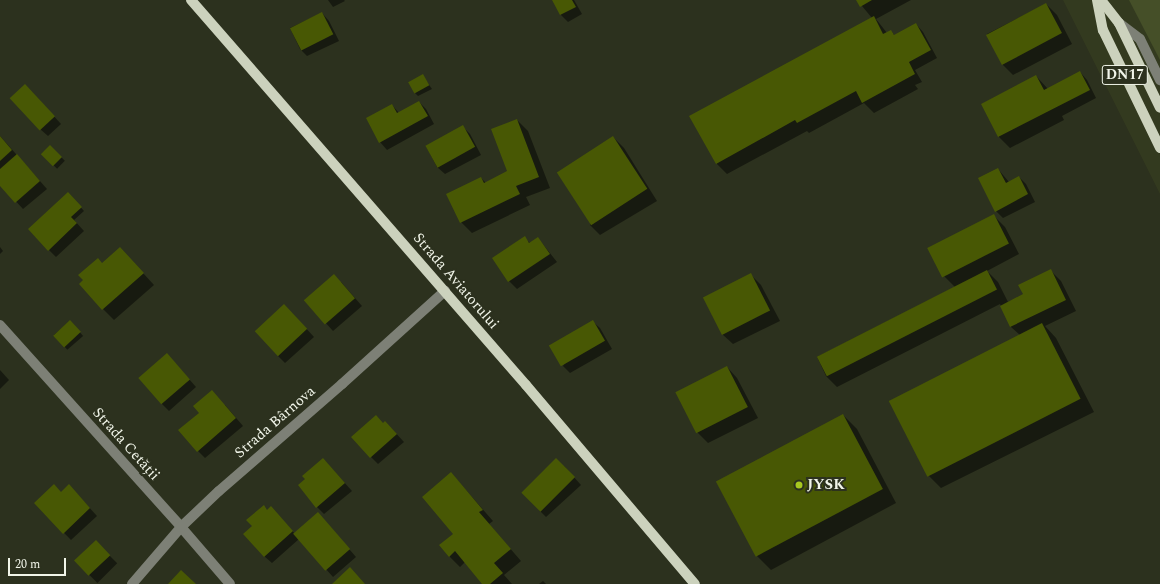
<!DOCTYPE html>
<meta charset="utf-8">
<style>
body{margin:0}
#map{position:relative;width:1160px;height:584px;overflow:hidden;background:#2c311e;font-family:Spectral,serif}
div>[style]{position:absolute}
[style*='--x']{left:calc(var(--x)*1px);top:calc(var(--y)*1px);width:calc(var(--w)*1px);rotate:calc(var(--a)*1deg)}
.built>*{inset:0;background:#333a1f}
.green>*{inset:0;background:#454f28}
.shadow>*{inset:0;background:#0007;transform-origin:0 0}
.building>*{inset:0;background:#485804;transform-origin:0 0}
.minor>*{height:10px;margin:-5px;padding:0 5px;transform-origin:5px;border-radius:5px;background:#7d8076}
.major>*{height:10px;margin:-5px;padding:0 5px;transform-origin:5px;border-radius:5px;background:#ccd2bd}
.dots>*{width:11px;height:11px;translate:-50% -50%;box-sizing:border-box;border:2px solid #2c311e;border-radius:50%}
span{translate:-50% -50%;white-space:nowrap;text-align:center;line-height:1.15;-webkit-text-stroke:4px #2c311e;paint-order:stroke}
.shield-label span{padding:1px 3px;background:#2c311e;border:1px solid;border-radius:3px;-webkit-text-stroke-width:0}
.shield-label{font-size:14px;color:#f1f5e9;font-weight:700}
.street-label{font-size:15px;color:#f1f5e9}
.poi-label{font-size:15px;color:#f1f5e9;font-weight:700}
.left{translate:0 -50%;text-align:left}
.scale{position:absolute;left:8px;top:558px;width:58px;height:18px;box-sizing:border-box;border:2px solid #f1f5e9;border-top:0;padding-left:5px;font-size:12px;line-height:14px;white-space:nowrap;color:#f1f5e9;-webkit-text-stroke:3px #2c311e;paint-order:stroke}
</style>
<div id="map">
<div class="built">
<i style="clip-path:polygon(1063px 0,1160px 0,1160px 194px)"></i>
</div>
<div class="green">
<i style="clip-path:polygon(1129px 0,1160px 0,1160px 60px)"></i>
</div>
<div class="shadow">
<i style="clip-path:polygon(328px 0,344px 0,345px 1px,333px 7px)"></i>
<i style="clip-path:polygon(553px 0,574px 0,582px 14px,568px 22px,561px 15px)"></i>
<i style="clip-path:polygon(857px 0,911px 0,876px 19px,887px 33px,891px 31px,895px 36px,916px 24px,923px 32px,937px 58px,915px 70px,922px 82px,915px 85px,918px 89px,874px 113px,864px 103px,809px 133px,807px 131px,727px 174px,716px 163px,872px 18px)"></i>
<i style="clip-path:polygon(1046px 4px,1057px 15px,1072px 44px,1013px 75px,1002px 64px,987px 34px)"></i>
<i style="clip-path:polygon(322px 13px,329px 21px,339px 41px,307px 56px,300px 49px,290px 28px)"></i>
<i style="clip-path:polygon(1080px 72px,1087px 80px,1096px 98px,1062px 116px,1064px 120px,1010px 148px,999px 137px,982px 104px,1036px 76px,1048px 89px)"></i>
<i style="clip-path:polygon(422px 75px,432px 89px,418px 96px,415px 93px)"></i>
<i style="clip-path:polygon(32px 92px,61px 124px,48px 136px,40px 129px)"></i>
<i style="clip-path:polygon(419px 102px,426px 109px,434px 124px,387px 150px,380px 142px,392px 105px,399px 113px)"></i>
<i style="clip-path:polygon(517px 120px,528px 131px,550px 188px,526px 197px,530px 205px,472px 233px,461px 222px,481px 178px,486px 183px,508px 172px)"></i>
<i style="clip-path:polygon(463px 127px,470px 134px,481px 155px,445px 174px,437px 167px,426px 146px)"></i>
<i style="clip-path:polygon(0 136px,47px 189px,23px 209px,0 184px)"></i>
<i style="clip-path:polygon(613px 137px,624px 148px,657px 201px,600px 235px,590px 225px)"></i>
<i style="left:50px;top:146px;width:21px;height:11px;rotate:45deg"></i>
<i style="clip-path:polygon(998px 169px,1009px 182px,1019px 177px,1026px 184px,1035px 202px,1003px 218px,996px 211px)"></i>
<i style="clip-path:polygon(68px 193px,84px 211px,74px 220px,84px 231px,56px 257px,49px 250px)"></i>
<i style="clip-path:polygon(994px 216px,1005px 227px,1019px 254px,987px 271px,998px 282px,1008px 302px,1024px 295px,1050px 270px,1061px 281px,1076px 311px,1045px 326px,1056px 338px,1094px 412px,941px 488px,927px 474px,1020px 335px,1011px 327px,1000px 304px,837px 387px,826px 376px,817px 357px,955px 287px,944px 276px)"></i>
<i style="clip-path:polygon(524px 238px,530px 243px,538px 238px,557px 262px,517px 289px,509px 281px,494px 258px)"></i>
<i style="clip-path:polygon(0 247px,3px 251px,0 254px)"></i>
<i style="clip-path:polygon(131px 260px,154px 285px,114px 320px,103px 309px,103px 264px)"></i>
<i style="clip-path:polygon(750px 274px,761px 285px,780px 321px,733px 344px,722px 334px)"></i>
<i style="clip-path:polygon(341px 282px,362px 306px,333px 331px,305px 300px)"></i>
<i style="clip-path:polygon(292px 313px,314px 337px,285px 363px,278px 356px)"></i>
<i style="left:70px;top:321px;width:20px;height:21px;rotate:49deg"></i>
<i style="clip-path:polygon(592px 321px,600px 328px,612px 349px,570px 373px,563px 366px)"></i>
<i style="clip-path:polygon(167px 354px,196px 387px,169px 411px,161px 403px)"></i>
<i style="clip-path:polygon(727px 367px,737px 378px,758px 418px,708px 443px,697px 432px)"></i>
<i style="clip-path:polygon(0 370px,9px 380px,0 389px)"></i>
<i style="clip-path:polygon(225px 405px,243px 426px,205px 458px,198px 451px)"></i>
<i style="clip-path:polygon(843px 415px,857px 429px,896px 503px,771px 570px,757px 556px,717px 482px)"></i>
<i style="clip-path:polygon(383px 424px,392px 429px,404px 442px,378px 464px,371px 457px)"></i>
<i style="clip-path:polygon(323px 459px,352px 491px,324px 514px,317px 507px)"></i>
<i style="clip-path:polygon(564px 466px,581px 485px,546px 517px,539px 510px)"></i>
<i style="clip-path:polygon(451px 473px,493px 521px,489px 524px,521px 561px,504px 575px,512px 584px,484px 584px,465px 562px,460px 567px,449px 556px,454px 534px)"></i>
<i style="clip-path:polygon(61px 493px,76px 493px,97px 516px,71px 540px,35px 503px)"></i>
<i style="clip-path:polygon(267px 511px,278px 515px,295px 534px,325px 521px,356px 557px,333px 577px,299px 539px,272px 563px,264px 556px)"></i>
<i style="left:96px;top:542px;width:30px;height:28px;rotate:45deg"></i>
<i style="clip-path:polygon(543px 581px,546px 584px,539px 584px)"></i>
</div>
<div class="building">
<i style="clip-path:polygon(552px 0,572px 0,576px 7px,560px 15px)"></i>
<i style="clip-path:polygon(856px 0,872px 0,860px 7px)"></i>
<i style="left:1046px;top:3px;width:34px;height:68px;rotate:62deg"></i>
<i style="left:322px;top:12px;width:25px;height:36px;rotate:63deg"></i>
<i style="clip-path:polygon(874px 16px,883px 34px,891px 30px,894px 35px,916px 23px,931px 50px,909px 62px,915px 74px,862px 103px,856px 91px,797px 123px,795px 120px,716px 164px,689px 116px)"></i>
<i style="clip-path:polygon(1080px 71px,1090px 90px,998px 137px,981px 104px,1036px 75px,1044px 90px)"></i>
<i style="left:423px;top:74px;width:13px;height:17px;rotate:61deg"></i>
<i style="left:25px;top:84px;width:44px;height:21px;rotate:47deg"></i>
<i style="clip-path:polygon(419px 101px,428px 116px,379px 143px,366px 118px,392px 104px,397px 113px)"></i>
<i style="clip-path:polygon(517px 119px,539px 177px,516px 186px,520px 194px,460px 223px,446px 194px,481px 177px,484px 183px,507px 171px,491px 129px)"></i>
<i style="left:463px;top:125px;width:25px;height:43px;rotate:61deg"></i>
<i style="clip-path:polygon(0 136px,12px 150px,0 161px)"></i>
<i style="left:613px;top:136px;width:63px;height:67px;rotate:57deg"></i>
<i style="left:50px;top:145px;width:17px;height:13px;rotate:45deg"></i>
<i style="clip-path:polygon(17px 154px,40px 181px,15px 203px,0 186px,0 169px)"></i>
<i style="clip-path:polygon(998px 168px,1006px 183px,1019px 176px,1028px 194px,995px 212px,978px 178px)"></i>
<i style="clip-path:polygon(68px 192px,82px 207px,71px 217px,77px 223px,48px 251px,28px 229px)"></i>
<i style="left:994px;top:214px;width:33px;height:75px;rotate:63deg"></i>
<i style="clip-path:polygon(525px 236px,529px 243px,538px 237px,550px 254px,508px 282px,492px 258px)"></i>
<i style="clip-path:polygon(120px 247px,144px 273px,102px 310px,79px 284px,83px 280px,78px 275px,98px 258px,102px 263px)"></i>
<i style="clip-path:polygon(1051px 269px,1066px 300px,1010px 327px,1000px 306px,1023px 294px,1018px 285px)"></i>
<i style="left:987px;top:270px;width:22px;height:191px;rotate:63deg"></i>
<i style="left:751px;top:273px;width:42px;height:54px;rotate:63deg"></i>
<i style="left:334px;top:274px;width:32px;height:40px;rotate:49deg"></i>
<i style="left:284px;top:304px;width:34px;height:40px;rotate:47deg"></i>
<i style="left:70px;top:320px;width:16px;height:23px;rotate:47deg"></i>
<i style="left:593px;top:320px;width:24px;height:51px;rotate:60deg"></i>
<i style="left:1042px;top:323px;width:85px;height:172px;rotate:63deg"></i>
<i style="left:167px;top:353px;width:35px;height:38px;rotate:49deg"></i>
<i style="left:727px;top:366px;width:46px;height:58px;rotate:63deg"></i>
<i style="clip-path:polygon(212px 390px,236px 418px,197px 452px,178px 430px,199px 413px,193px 406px)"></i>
<i style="left:843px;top:414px;width:85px;height:144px;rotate:62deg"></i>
<i style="clip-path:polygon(376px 415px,383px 423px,385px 421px,397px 434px,370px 458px,351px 437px)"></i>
<i style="clip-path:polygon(323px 458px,345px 483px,316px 508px,298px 485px,305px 479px,302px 476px)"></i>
<i style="left:556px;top:458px;width:27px;height:49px;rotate:45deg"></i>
<i style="clip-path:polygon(451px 472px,483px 510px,479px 512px,511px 549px,494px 563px,503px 573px,490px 584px,482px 584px,455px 551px,449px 557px,439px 545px,453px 534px,422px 497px)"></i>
<i style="clip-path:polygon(54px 484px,61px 492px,69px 484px,90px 508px,63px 534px,34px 503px)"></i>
<i style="clip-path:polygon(264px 505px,267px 510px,271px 506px,293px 531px,264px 557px,243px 534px,252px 526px,246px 520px)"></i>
<i style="left:318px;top:512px;width:49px;height:33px;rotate:49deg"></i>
<i style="left:96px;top:540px;width:21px;height:30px;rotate:47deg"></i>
<i style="clip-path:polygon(350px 567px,365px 584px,332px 584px)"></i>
<i style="clip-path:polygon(181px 570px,196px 584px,168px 584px)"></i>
</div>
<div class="minor">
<i style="--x:1119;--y:23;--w:26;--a:37"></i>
<i style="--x:1140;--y:39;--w:46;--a:64"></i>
<i style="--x:0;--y:325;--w:271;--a:48.1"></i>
<i style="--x:181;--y:527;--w:75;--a:49.3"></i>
<i style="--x:132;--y:584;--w:75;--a:-49.3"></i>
<i style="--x:181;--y:527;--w:52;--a:-43.5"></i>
<i style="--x:219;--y:491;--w:163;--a:-41"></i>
<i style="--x:342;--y:384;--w:139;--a:-42.1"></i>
</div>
<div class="major">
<i style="--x:191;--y:0;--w:510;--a:48.97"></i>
<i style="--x:526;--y:385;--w:261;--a:49.7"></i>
<i style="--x:1097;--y:0;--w:31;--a:79"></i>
<i style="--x:1103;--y:30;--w:131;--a:64.2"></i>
<i style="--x:1101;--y:0;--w:29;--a:52"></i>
<i style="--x:1119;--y:23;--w:94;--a:64.2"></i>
</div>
<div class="dots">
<i style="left:799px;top:485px;background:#a7c81f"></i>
</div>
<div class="shield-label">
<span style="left:1125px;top:75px">DN17</span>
</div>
<div class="street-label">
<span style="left:456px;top:281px;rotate:49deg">Strada Aviatorului</span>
<span style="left:275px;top:422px;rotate:-41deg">Strada Bârnova</span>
<span style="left:126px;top:444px;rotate:48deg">Strada Cetății</span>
</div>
<div class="poi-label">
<span class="left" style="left:807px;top:485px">JYSK</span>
</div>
<div class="scale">20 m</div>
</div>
